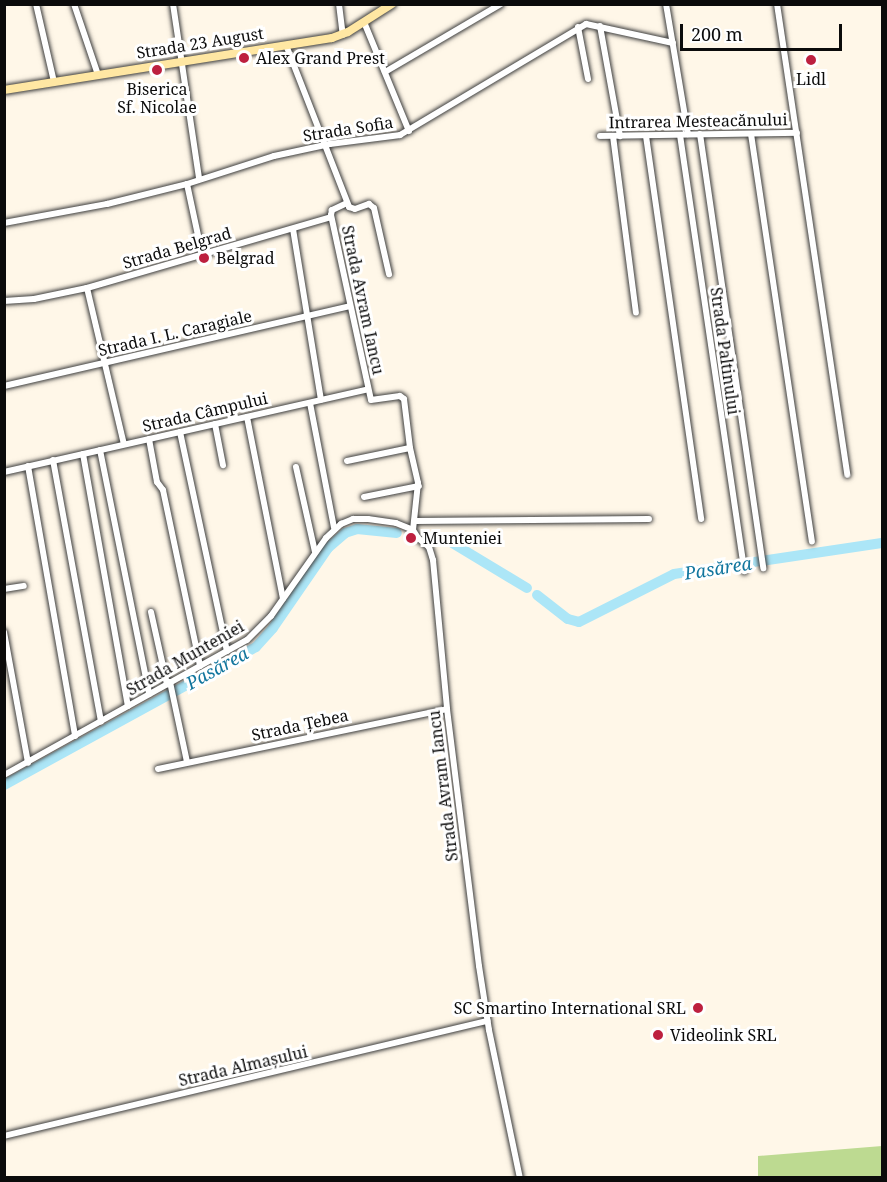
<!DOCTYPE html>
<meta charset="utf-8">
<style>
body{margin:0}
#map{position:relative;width:887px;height:1182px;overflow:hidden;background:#fff7e8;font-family:"Noto Serif",serif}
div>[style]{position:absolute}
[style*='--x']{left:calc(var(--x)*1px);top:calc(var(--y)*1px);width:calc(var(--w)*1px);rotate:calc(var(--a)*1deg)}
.forest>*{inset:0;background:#bdda91}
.river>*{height:10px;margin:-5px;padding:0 5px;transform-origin:5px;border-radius:5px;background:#ace6f7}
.roads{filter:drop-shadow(0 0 2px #3e3e3e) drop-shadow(0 0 2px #3e3e3e)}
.minor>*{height:6px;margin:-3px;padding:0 3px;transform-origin:3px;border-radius:3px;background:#fff}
.secondary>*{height:8px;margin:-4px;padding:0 4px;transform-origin:4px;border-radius:4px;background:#ffe7a3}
.dots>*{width:16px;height:16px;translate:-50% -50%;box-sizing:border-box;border:3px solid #fff;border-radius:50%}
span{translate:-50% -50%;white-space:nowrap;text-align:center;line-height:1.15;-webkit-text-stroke:6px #fff;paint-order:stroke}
.street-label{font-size:16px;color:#0b0b0b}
.poi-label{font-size:16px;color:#0b0b0b}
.left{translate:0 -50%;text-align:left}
.right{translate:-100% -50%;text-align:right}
.water-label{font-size:18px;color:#12769e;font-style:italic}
.frame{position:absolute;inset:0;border:6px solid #0b0b0b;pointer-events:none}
.scale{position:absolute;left:680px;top:24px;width:162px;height:27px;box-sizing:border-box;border:3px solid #0b0b0b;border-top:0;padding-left:8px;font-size:18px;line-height:21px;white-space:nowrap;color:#0b0b0b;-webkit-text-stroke:4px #fff;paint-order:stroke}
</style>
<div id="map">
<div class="forest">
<i style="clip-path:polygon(882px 1146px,882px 1177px,758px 1177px,758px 1156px)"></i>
</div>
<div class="river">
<i style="--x:428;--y:537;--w:21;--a:11"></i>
<i style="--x:449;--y:541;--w:91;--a:31.1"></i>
<i style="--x:537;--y:595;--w:39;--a:38"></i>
<i style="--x:568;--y:619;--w:11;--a:15"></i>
<i style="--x:579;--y:622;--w:106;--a:-26.8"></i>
<i style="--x:674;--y:574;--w:210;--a:-8.5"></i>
<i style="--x:4;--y:785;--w:287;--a:-28.7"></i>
<i style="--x:256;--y:647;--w:25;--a:-48"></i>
<i style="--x:273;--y:628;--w:97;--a:-55.5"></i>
<i style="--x:328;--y:548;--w:23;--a:-41"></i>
<i style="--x:345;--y:533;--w:13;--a:-18"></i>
<i style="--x:357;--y:529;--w:40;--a:5.7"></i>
</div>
<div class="roads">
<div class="minor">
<i style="--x:36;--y:4;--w:80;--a:77"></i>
<i style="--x:74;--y:4;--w:75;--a:71.3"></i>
<i style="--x:173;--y:4;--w:177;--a:81.5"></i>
<i style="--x:339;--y:4;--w:31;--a:83"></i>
<i style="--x:666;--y:4;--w:132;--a:80.4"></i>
<i style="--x:777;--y:4;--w:476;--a:81.5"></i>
<i style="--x:364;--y:22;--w:118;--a:67.6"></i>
<i style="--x:600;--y:26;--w:112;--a:79.7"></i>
<i style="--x:578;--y:27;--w:53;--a:79.1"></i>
<i style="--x:286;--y:45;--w:174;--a:68.7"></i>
<i style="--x:349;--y:207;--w:6;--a:18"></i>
<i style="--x:355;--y:209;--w:15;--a:-20"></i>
<i style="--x:369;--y:204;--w:6;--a:39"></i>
<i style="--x:374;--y:208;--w:68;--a:77.2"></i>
<i style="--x:385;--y:72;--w:134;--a:-30.4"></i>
<i style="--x:700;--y:134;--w:439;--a:81.7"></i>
<i style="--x:751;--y:134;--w:412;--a:81.5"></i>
<i style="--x:680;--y:135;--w:441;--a:81.6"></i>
<i style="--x:600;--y:136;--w:197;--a:-0.9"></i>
<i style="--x:613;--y:136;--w:178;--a:82.6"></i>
<i style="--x:646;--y:136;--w:387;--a:81.8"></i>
<i style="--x:187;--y:184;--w:72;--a:77.9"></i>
<i style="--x:347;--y:203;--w:17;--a:155"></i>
<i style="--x:332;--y:210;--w:5;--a:101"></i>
<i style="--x:331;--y:215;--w:189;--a:77.8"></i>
<i style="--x:371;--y:400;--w:29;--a:-8"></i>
<i style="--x:400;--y:396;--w:5;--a:37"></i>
<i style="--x:404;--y:399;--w:49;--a:83"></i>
<i style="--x:410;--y:448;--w:36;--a:77"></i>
<i style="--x:418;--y:483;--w:47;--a:96.1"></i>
<i style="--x:413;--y:530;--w:9;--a:58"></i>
<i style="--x:418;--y:538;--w:14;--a:39"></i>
<i style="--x:429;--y:547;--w:14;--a:73"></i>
<i style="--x:433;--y:560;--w:150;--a:84.6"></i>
<i style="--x:447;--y:709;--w:259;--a:82.9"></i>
<i style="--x:479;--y:966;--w:65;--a:81.1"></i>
<i style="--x:489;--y:1030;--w:151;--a:78.2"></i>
<i style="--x:4;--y:223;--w:105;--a:-10.5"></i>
<i style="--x:107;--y:204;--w:82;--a:-14"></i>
<i style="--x:187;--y:184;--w:91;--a:-17.8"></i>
<i style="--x:274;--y:156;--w:57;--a:-12.1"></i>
<i style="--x:330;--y:144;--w:71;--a:-7.3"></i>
<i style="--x:400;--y:135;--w:217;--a:-30.8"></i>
<i style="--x:586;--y:24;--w:89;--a:12.3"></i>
<i style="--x:293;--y:229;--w:173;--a:80.7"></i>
<i style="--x:87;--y:288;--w:160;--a:76.7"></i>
<i style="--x:4;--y:301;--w:30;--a:-4"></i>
<i style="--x:34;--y:299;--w:54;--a:-11.7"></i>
<i style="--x:87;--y:288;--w:254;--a:-16.2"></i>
<i style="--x:4;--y:386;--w:355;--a:-13"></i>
<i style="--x:310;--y:403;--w:127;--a:79.1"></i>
<i style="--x:247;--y:417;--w:185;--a:78.8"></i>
<i style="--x:215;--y:424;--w:42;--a:79"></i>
<i style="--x:180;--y:432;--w:224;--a:77.9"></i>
<i style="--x:149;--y:439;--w:44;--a:79.5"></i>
<i style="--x:157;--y:482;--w:10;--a:53"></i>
<i style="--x:163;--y:490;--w:180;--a:78.1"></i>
<i style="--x:100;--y:450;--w:249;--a:78.6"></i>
<i style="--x:83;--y:454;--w:256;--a:79.9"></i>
<i style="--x:53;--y:460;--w:266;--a:79.6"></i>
<i style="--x:347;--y:461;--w:64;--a:-11.7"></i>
<i style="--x:28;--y:466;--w:274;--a:80.1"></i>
<i style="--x:296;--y:467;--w:87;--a:77.4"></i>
<i style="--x:4;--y:472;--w:373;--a:-12.8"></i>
<i style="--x:364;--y:497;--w:56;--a:-11.3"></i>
<i style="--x:415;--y:521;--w:234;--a:-0.5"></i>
<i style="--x:4;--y:589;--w:20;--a:-9"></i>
<i style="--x:151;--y:612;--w:74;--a:77.5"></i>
<i style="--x:4;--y:632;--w:133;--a:79.6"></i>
<i style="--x:170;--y:682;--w:82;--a:78"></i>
<i style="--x:158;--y:769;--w:295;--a:-11.7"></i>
<i style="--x:4;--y:775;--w:278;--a:-29.1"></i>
<i style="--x:247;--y:640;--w:34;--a:-45"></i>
<i style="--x:271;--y:616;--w:95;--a:-54.8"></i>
<i style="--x:326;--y:538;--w:21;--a:-43"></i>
<i style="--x:341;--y:524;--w:13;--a:-23"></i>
<i style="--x:353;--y:519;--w:15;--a:0"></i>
<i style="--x:368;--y:519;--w:28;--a:8"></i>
<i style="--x:396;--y:523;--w:18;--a:22"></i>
<i style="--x:4;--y:1136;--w:497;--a:-13.4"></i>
</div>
<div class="secondary">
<i style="--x:4;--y:90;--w:332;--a:-9"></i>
<i style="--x:332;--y:38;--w:17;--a:-21"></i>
<i style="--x:348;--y:32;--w:52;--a:-32.5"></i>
</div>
</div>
<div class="dots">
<i style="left:244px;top:58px;background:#bd203f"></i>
<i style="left:811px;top:60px;background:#bd203f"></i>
<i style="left:157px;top:70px;background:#bd203f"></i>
<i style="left:204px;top:258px;background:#bd203f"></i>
<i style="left:411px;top:538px;background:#bd203f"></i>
<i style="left:698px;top:1008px;background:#bd203f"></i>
<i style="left:658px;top:1035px;background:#bd203f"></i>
</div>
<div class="street-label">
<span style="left:200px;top:43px;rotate:-9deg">Strada 23 August</span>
<span style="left:698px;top:121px;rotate:-1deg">Intrarea Mesteacănului</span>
<span style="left:348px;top:129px;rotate:-9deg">Strada Sofia</span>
<span style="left:177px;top:248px;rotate:-16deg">Strada Belgrad</span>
<span style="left:363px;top:300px;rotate:78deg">Strada Avram Iancu</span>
<span style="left:175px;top:333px;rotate:-13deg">Strada I. L. Caragiale</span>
<span style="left:725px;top:351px;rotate:82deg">Strada Paltinului</span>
<span style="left:205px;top:412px;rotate:-13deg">Strada Câmpului</span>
<span style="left:185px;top:658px;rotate:-30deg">Strada Munteniei</span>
<span style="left:300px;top:725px;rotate:-12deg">Strada Țebea</span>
<span style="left:443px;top:786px;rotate:-97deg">Strada Avram Iancu</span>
<span style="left:243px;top:1066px;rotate:-13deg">Strada Almașului</span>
</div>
<div class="poi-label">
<span class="left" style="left:256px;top:58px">Alex Grand Prest</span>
<span style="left:811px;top:79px">Lidl</span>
<span style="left:157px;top:98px">Biserica<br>Sf. Nicolae</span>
<span class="left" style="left:216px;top:258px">Belgrad</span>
<span class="left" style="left:423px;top:538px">Munteniei</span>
<span class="right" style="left:686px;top:1008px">SC Smartino International SRL</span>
<span class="left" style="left:670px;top:1035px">Videolink SRL</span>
</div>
<div class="water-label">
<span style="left:718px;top:568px;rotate:-9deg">Pasărea</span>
<span style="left:217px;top:668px;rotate:-29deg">Pasărea</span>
</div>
<div class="frame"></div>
<div class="scale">200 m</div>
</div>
